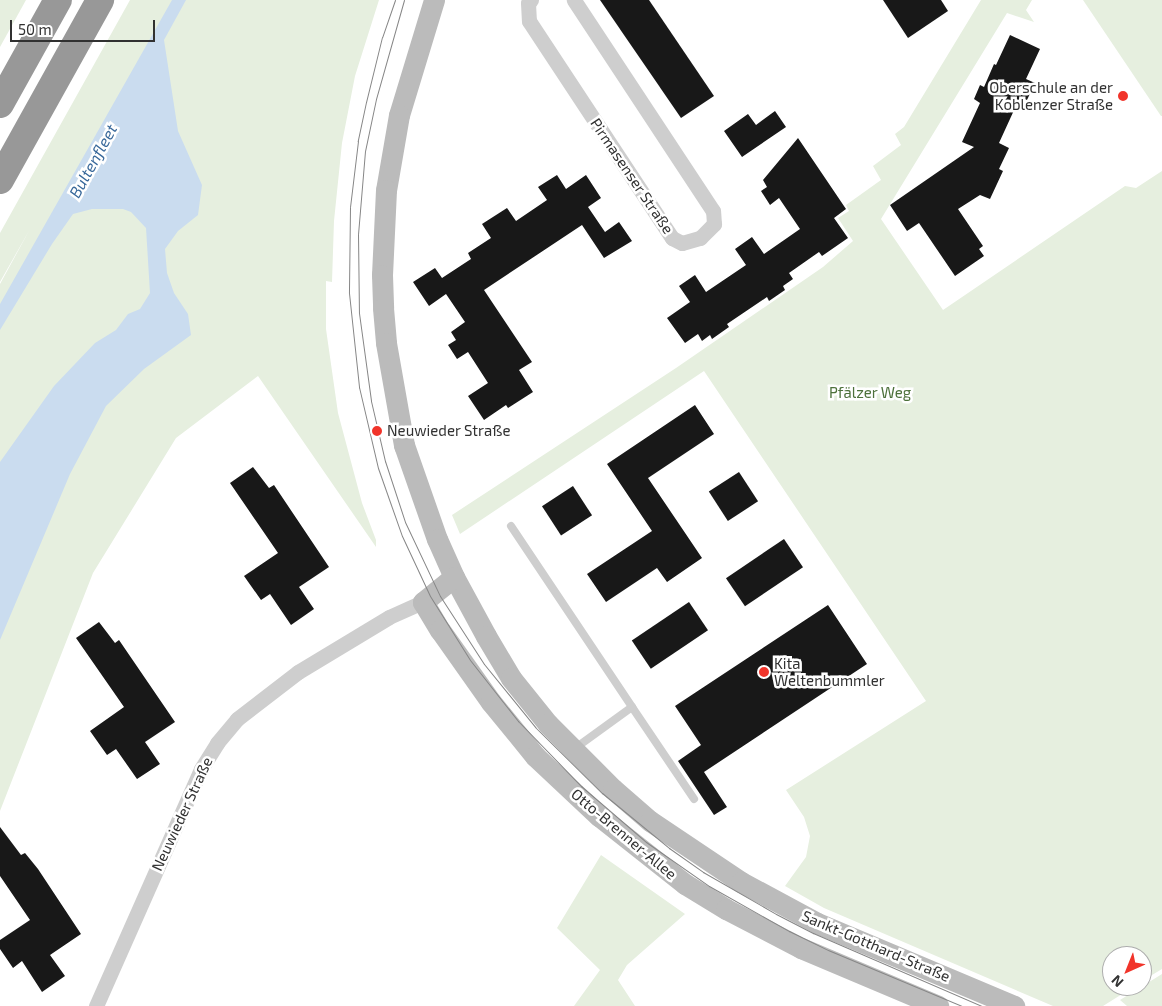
<!DOCTYPE html>
<meta charset="utf-8">
<style>
body{margin:0}
#map{position:relative;width:1162px;height:1006px;overflow:hidden;background:#fff;font-family:"Exo 2",sans-serif}
div>[style]{position:absolute}
[style*='--x']{left:calc(var(--x)*1px);top:calc(var(--y)*1px);width:calc(var(--w)*1px);rotate:calc(var(--a)*1deg)}
.green>*{inset:0;background:#e6efdf}
.water>*{inset:0;background:#cadcef}
.building>*{inset:0;background:#181818;transform-origin:0 0}
.lane>*{height:8px;margin:-4px;padding:0 4px;transform-origin:4px;border-radius:4px;background:#cecece}
.street>*{height:15px;margin:-7.5px;padding:0 7.5px;transform-origin:7.5px;border-radius:7.5px;background:#cecece}
.secondary>*{height:21px;margin:-10.5px;padding:0 10.5px;transform-origin:10.5px;border-radius:10.5px;background:#bbb}
.highway>*{height:28px;margin:-14px;padding:0 14px;transform-origin:14px;border-radius:14px;background:#989898}
.tram>*{height:1px;margin:-0.5px;padding:0 0.5px;transform-origin:0.5px;border-radius:0.5px;background:#868686}
.dots>*{width:14px;height:14px;translate:-50% -50%;box-sizing:border-box;border:2px solid #fff;border-radius:50%}
span{translate:-50% -50%;white-space:nowrap;text-align:center;line-height:1.15;-webkit-text-stroke:5px #fff;paint-order:stroke}
.poi-label{font-size:15px;color:#313131}
.right{translate:-100% -50%;text-align:right}
.left{translate:0 -50%;text-align:left}
.street-label{font-size:15px;color:#313131}
.park-label{font-size:15px;color:#4d713b}
.water-label{font-size:16px;color:#38689a;font-style:italic}
.north{position:absolute;left:1102px;top:946px;width:50px;height:50px;box-sizing:border-box;background:#fff;border:1px solid #adadad;border-radius:50%;rotate:224deg;font-size:14px;font-weight:700;line-height:20px;text-align:center;color:#313131}
.north::after{content:'';display:block;margin:auto;width:18px;height:22px;background:#f1342a;clip-path:polygon(50% 0,100% 100%,50% 72%,0 100%)}
.scale{position:absolute;left:10px;top:20px;width:145px;height:22px;box-sizing:border-box;border:2px solid #313131;border-top:0;padding-left:6px;font-size:15px;line-height:18px;white-space:nowrap;color:#313131;-webkit-text-stroke:4px #fff;paint-order:stroke}
</style>
<div id="map">
<div class="green">
<i style="clip-path:polygon(0 0,26px 0,0 47px)"></i>
<i style="clip-path:polygon(130px 0,379px 0,355px 76px,342px 143px,334px 221px,332px 282px,326px 281px,326px 329px,338px 413px,362px 503px,376px 540px,376px 547px,258px 376px,176px 438px,93px 573px,0 811px,0 284px,30px 229px,0 282px,0 233px)"></i>
<i style="clip-path:polygon(981px 0,1032px 0,1026px 10px,1034px 22px,1007px 13px,881px 219px,943px 310px,1125px 186px,1136px 188px,1162px 171px,1162px 969px,1142px 981px,1142px 956px,1112px 956px,1112px 986px,1135px 986px,1103px 1006px,1053px 1006px,824px 908px,785px 886px,806px 857px,810px 836px,804px 817px,786px 790px,926px 701px,704px 371px,460px 534px,452px 515px,676px 368px,823px 267px,853px 241px,838px 218px,849px 211px,846px 205px,881px 180px,873px 166px,901px 145px,895px 134px,904px 127px)"></i>
<i style="clip-path:polygon(1083px 0,1162px 0,1162px 116px,1161px 116px)"></i>
<i style="clip-path:polygon(601px 855px,685px 914px,627px 965px,618px 980px,635px 1006px,574px 1006px,600px 970px,557px 928px)"></i>
<i style="clip-path:polygon(1162px 974px,1162px 1006px,1127px 1006px,1120px 1000px)"></i>
</div>
<div class="water">
<i style="clip-path:polygon(172px 0,186px 0,164px 40px,178px 131px,202px 185px,198px 215px,178px 231px,165px 249px,167px 273px,174px 293px,188px 314px,191px 335px,144px 369px,106px 406px,70px 474px,0 640px,0 462px,54px 386px,95px 343px,116px 330px,128px 314px,140px 309px,150px 293px,146px 228px,131px 212px,123px 209px,92px 209px,73px 214px,52px 244px,0 330px,0 304px)"></i>
</div>
<div class="building">
<i style="clip-path:polygon(600px 0,649px 0,714px 96px,681px 118px)"></i>
<i style="clip-path:polygon(883px 0,941px 0,948px 11px,908px 38px)"></i>
<i style="clip-path:polygon(1010px 35px,1040px 49px,1026px 79px,1035px 83px,1027px 100px,1020px 97px,999px 143px,1009px 148px,999px 169px,1003px 171px,990px 199px,980px 195px,958px 209px,983px 246px,979px 249px,984px 256px,955px 276px,919px 223px,907px 231px,890px 205px,974px 147px,962px 142px,980px 103px,974px 99px,980px 85px,984px 87px,994px 64px,996px 65px)"></i>
<i style="clip-path:polygon(775px 111px,786px 127px,742px 157px,724px 131px,748px 114px,756px 125px)"></i>
<i style="clip-path:polygon(798px 138px,846px 209px,834px 218px,848px 238px,822px 256px,819px 252px,789px 273px,793px 279px,783px 286px,785px 290px,769px 301px,767px 297px,727px 324px,729px 327px,712px 339px,710px 335px,702px 341px,698px 334px,685px 343px,667px 318px,690px 302px,679px 286px,695px 275px,706px 292px,746px 265px,735px 249px,752px 237px,764px 254px,800px 229px,779px 198px,770px 205px,761px 191px,767px 187px,763px 180px)"></i>
<i style="clip-path:polygon(557px 175px,566px 189px,586px 175px,601px 198px,588px 207px,605px 232px,619px 222px,632px 241px,604px 258px,582px 225px,484px 290px,532px 362px,519px 370px,533px 392px,508px 408px,506px 405px,484px 420px,468px 396px,488px 383px,468px 352px,457px 359px,448px 345px,456px 340px,451px 332px,465px 322px,446px 294px,429px 306px,413px 282px,435px 268px,442px 278px,471px 259px,468px 253px,491px 238px,482px 224px,507px 208px,516px 221px,547px 200px,538px 187px)"></i>
<i style="clip-path:polygon(695px 405px,714px 434px,648px 478px,702px 558px,667px 582px,657px 568px,606px 602px,587px 574px,652px 531px,607px 464px)"></i>
<i style="clip-path:polygon(253px 467px,269px 488px,274px 485px,329px 567px,299px 587px,314px 609px,291px 625px,270px 594px,261px 600px,244px 576px,278px 553px,230px 483px)"></i>
<i style="left:739px;top:472px;width:35px;height:36px;rotate:57deg"></i>
<i style="left:573px;top:486px;width:35px;height:37px;rotate:57deg"></i>
<i style="left:784px;top:539px;width:34px;height:70px;rotate:56deg"></i>
<i style="left:689px;top:602px;width:34px;height:69px;rotate:56deg"></i>
<i style="clip-path:polygon(828px 605px,867px 664px,704px 772px,727px 807px,714px 815px,678px 761px,701px 745px,675px 706px)"></i>
<i style="clip-path:polygon(99px 622px,115px 643px,119px 640px,175px 722px,145px 742px,160px 764px,137px 779px,116px 749px,107px 755px,90px 731px,124px 707px,76px 638px)"></i>
<i style="clip-path:polygon(0 827px,21px 855px,25px 853px,38px 869px,81px 934px,50px 955px,65px 976px,42px 992px,22px 961px,13px 968px,0 949px,0 940px,30px 920px,0 876px)"></i>
</div>
<div class="lane">
<i style="--x:511;--y:526;--w:218;--a:56.2"></i>
<i style="--x:632;--y:707;--w:72;--a:144.1"></i>
<i style="--x:632;--y:707;--w:111;--a:56"></i>
</div>
<div class="street">
<i style="--x:531;--y:0;--w:4;--a:135"></i>
<i style="--x:528;--y:3;--w:18;--a:87"></i>
<i style="--x:529;--y:21;--w:260;--a:56.6"></i>
<i style="--x:672;--y:238;--w:11;--a:27"></i>
<i style="--x:682;--y:243;--w:19;--a:-16"></i>
<i style="--x:700;--y:238;--w:20;--a:-45"></i>
<i style="--x:714;--y:224;--w:13;--a:-94"></i>
<i style="--x:713;--y:211;--w:253;--a:-123.4"></i>
<i style="--x:96;--y:1006;--w:259;--a:-66.1"></i>
<i style="--x:201;--y:769;--w:31;--a:-58"></i>
<i style="--x:217;--y:743;--w:31;--a:-50"></i>
<i style="--x:237;--y:719;--w:77;--a:-37.6"></i>
<i style="--x:298;--y:672;--w:106;--a:-31.1"></i>
<i style="--x:389;--y:617;--w:37;--a:-24"></i>
</div>
<div class="secondary">
<i style="--x:434;--y:0;--w:120;--a:106.9"></i>
<i style="--x:399;--y:115;--w:76;--a:99.8"></i>
<i style="--x:386;--y:190;--w:85;--a:92.7"></i>
<i style="--x:382;--y:275;--w:33;--a:88"></i>
<i style="--x:383;--y:308;--w:35;--a:85"></i>
<i style="--x:386;--y:343;--w:104;--a:80"></i>
<i style="--x:404;--y:445;--w:100;--a:70.7"></i>
<i style="--x:437;--y:539;--w:42;--a:65.9"></i>
<i style="--x:454;--y:577;--w:67;--a:61.5"></i>
<i style="--x:486;--y:636;--w:49;--a:59.2"></i>
<i style="--x:511;--y:678;--w:59;--a:51.2"></i>
<i style="--x:548;--y:724;--w:92;--a:45"></i>
<i style="--x:613;--y:789;--w:49;--a:40.9"></i>
<i style="--x:650;--y:821;--w:110;--a:33.8"></i>
<i style="--x:741;--y:882;--w:86;--a:28.3"></i>
<i style="--x:817;--y:923;--w:214;--a:22.8"></i>
<i style="--x:454;--y:577;--w:40;--a:141"></i>
<i style="--x:423;--y:602;--w:33;--a:59"></i>
<i style="--x:440;--y:630;--w:88;--a:54.7"></i>
<i style="--x:491;--y:702;--w:70;--a:50.8"></i>
<i style="--x:535;--y:756;--w:88;--a:43.2"></i>
<i style="--x:599;--y:816;--w:110;--a:38.3"></i>
<i style="--x:685;--y:884;--w:48;--a:31.4"></i>
<i style="--x:726;--y:909;--w:85;--a:27.5"></i>
<i style="--x:801;--y:948;--w:149;--a:22.9"></i>
</div>
<div class="highway">
<i style="--x:0;--y:104;--w:119;--a:-60.9"></i>
<i style="--x:0;--y:180;--w:206;--a:-60.9"></i>
</div>
<div class="tram">
<i style="--x:395;--y:0;--w:39;--a:109"></i>
<i style="--x:382;--y:37;--w:67;--a:103.8"></i>
<i style="--x:366;--y:102;--w:40;--a:102"></i>
<i style="--x:358;--y:141;--w:66;--a:96.9"></i>
<i style="--x:350;--y:207;--w:86;--a:90.7"></i>
<i style="--x:349;--y:293;--w:95;--a:83.9"></i>
<i style="--x:359;--y:387;--w:83;--a:76.8"></i>
<i style="--x:378;--y:468;--w:72;--a:70.6"></i>
<i style="--x:402;--y:536;--w:66;--a:65"></i>
<i style="--x:430;--y:596;--w:75;--a:58"></i>
<i style="--x:470;--y:660;--w:78;--a:51.8"></i>
<i style="--x:518;--y:721;--w:91;--a:45.9"></i>
<i style="--x:581;--y:786;--w:86;--a:40.7"></i>
<i style="--x:646;--y:842;--w:77;--a:34.9"></i>
<i style="--x:709;--y:886;--w:92;--a:29.4"></i>
<i style="--x:789;--y:931;--w:43;--a:26"></i>
<i style="--x:828;--y:950;--w:145;--a:22.7"></i>
<i style="--x:404;--y:0;--w:103;--a:105.8"></i>
<i style="--x:376;--y:99;--w:53;--a:101.9"></i>
<i style="--x:365;--y:151;--w:83;--a:94.8"></i>
<i style="--x:358;--y:234;--w:79;--a:89.3"></i>
<i style="--x:359;--y:313;--w:89;--a:82.2"></i>
<i style="--x:371;--y:401;--w:62;--a:76.9"></i>
<i style="--x:385;--y:461;--w:64;--a:71.8"></i>
<i style="--x:405;--y:522;--w:82;--a:64.7"></i>
<i style="--x:440;--y:596;--w:81;--a:57.1"></i>
<i style="--x:484;--y:664;--w:82;--a:50.9"></i>
<i style="--x:536;--y:728;--w:93;--a:44.6"></i>
<i style="--x:602;--y:793;--w:87;--a:39.4"></i>
<i style="--x:669;--y:848;--w:42;--a:35.2"></i>
<i style="--x:703;--y:872;--w:84;--a:29.9"></i>
<i style="--x:776;--y:914;--w:42;--a:27.2"></i>
<i style="--x:813;--y:933;--w:184;--a:23.4"></i>
</div>
<div class="dots">
<i style="left:1123px;top:96px;background:#f1342a"></i>
<i style="left:377px;top:431px;background:#f1342a"></i>
<i style="left:764px;top:672px;background:#f1342a"></i>
</div>
<div class="poi-label">
<span class="right" style="left:1113px;top:96px">Oberschule an der<br>Koblenzer Straße</span>
<span class="left" style="left:387px;top:431px">Neuwieder Straße</span>
<span class="left" style="left:774px;top:672px">Kita<br>Weltenbummler</span>
</div>
<div class="street-label">
<span style="left:632px;top:176px;rotate:56deg">Pirmasenser Straße</span>
<span style="left:182px;top:814px;rotate:-65deg">Neuwieder Straße</span>
<span style="left:624px;top:834px;rotate:40deg">Otto-Brenner-Allee</span>
<span style="left:876px;top:946px;rotate:23deg">Sankt-Gotthard-Straße</span>
</div>
<div class="park-label">
<span style="left:870px;top:393px">Pfälzer Weg</span>
</div>
<div class="water-label">
<span style="left:93px;top:161px;rotate:-61deg">Bultenfleet</span>
</div>
<div class="north">N</div>
<div class="scale">50 m</div>
</div>
